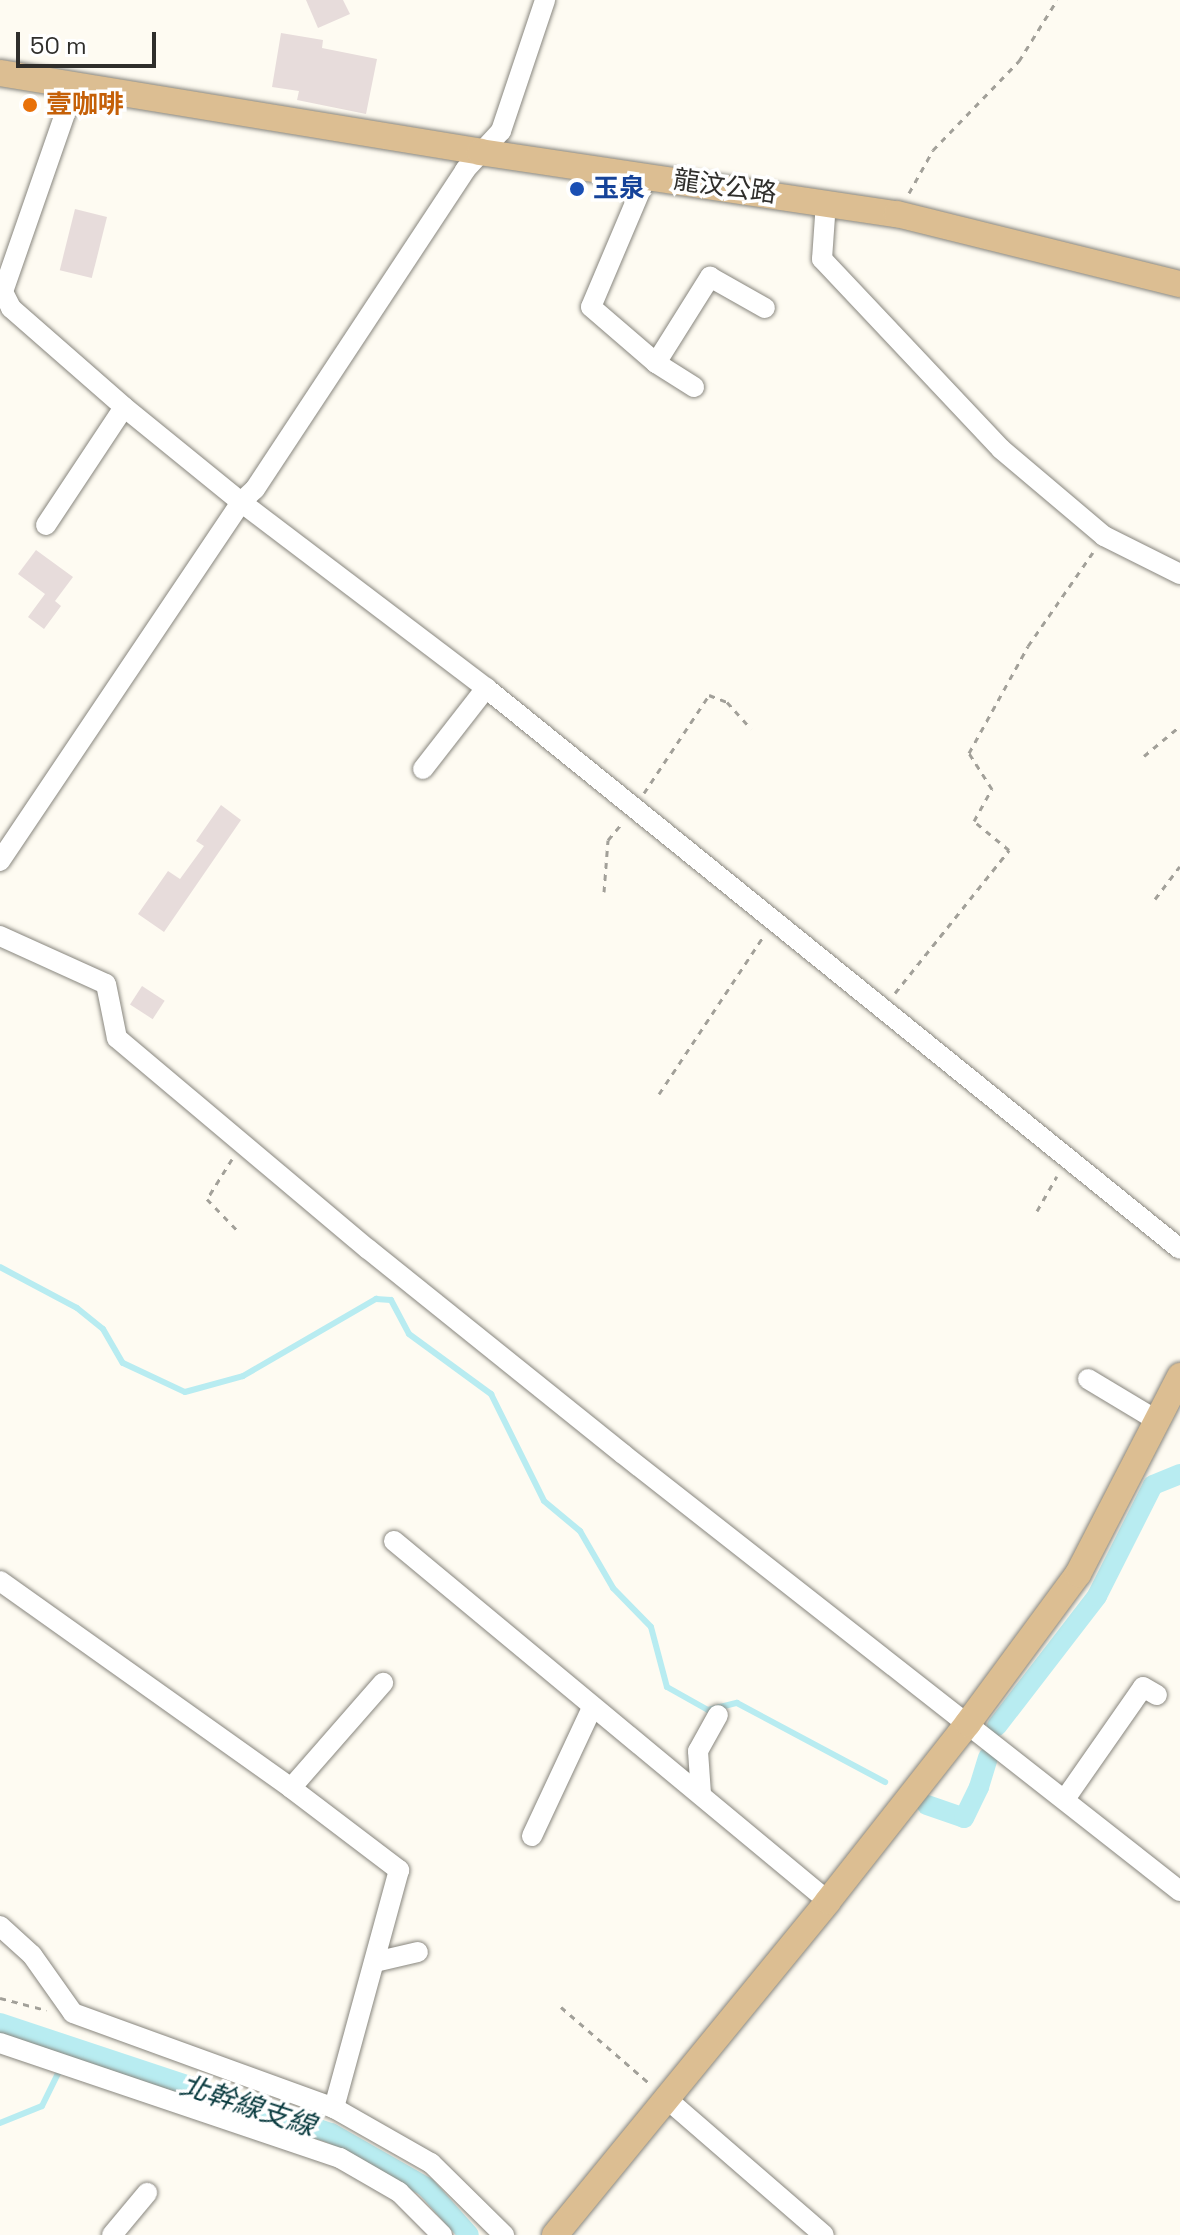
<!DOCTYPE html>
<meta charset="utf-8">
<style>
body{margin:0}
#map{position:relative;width:1180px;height:2235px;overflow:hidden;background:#fefbf2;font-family:"Space Grotesk","Noto Sans TC",sans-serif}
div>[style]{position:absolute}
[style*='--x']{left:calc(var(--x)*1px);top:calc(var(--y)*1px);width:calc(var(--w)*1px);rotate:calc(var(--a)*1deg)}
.stream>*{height:6px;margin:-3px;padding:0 3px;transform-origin:3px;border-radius:3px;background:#b8ecf1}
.canal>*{height:20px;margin:-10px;padding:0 10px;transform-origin:10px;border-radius:10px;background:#b8ecf1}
.building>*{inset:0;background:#e7dcdb;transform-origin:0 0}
.path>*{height:3px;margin-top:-1.5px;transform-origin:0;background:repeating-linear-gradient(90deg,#a2a099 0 6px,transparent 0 12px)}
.roads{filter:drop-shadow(0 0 2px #88867e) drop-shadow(0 0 2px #88867e)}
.minor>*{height:20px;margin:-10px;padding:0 10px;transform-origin:10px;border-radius:10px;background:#fff}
.major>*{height:26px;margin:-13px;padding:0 13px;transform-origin:13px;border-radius:13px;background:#dcbe92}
.dots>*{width:22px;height:22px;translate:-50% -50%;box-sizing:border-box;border:4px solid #fff;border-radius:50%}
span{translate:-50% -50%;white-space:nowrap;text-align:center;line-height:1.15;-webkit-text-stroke:7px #fff;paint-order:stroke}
.food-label{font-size:26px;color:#c56008;font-weight:700}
.left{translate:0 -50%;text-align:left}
.street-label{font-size:26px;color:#2f2e2b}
.transit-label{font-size:26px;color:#164399;font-weight:700}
.water-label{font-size:28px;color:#0b3c40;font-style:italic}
.scale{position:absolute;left:16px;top:32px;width:140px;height:36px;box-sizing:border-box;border:4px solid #2f2e2b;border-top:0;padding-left:10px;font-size:24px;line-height:28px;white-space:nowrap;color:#2f2e2b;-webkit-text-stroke:6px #fff;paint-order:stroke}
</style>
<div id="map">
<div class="stream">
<i style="--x:0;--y:1267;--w:87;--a:28"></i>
<i style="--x:77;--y:1308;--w:33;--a:39"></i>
<i style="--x:103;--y:1329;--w:39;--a:60"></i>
<i style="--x:123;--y:1363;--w:68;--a:25.1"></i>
<i style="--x:185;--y:1392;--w:60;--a:-15.4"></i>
<i style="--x:243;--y:1376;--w:154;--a:-30.1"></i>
<i style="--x:376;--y:1299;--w:15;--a:4"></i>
<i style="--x:391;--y:1300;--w:38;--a:62"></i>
<i style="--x:409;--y:1334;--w:102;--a:36.2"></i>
<i style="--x:491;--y:1394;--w:119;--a:63.6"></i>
<i style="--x:544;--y:1501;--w:47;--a:39.8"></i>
<i style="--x:580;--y:1531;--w:66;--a:59.9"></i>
<i style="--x:613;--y:1588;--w:54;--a:45.7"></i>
<i style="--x:651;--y:1627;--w:62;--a:75.1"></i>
<i style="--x:667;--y:1687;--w:47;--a:29.3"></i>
<i style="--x:708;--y:1710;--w:30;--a:-14"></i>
<i style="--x:737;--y:1703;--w:168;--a:28.1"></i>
<i style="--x:0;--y:2123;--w:45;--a:-22"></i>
<i style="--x:42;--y:2106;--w:66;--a:-63.8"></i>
</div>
<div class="canal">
<i style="--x:997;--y:1726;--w:164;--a:-52.4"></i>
<i style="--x:1097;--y:1596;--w:124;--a:-63.2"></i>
<i style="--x:1153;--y:1485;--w:29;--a:-22"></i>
<i style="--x:927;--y:1805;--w:39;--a:19"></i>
<i style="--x:964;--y:1818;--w:34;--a:-64"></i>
<i style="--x:979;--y:1787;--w:31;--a:-73"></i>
<i style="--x:0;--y:2023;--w:349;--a:18.4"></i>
<i style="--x:331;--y:2133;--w:109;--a:29.6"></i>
<i style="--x:426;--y:2187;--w:64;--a:48.1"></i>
</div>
<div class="building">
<i style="clip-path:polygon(306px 0,343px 0,350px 14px,318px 28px)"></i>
<i style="clip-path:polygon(281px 33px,323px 40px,322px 48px,377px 59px,366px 114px,297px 100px,299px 91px,272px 87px)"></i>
<i style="left:75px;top:209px;width:33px;height:63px;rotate:14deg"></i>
<i style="clip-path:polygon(36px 550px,73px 577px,55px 601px,61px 606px,44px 629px,28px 617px,45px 594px,18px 574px)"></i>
<i style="clip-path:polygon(221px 805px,241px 820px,164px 932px,138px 914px,168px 871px,180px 879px,204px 846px,196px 841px)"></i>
<i style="left:142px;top:986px;width:27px;height:22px;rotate:33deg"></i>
</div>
<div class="path">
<i style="--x:909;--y:193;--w:49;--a:-60.8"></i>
<i style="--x:933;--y:150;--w:124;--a:-46"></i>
<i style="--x:1019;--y:61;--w:72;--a:-58.1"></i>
<i style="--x:1144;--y:756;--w:47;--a:-39.8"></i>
<i style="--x:644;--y:793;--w:118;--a:-56.4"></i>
<i style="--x:709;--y:695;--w:19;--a:21"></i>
<i style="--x:727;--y:702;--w:36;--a:48"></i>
<i style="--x:604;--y:892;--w:52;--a:-85.6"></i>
<i style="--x:608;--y:840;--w:23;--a:-50"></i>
<i style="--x:1155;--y:899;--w:41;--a:-52.9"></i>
<i style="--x:895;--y:993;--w:183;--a:-51.4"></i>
<i style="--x:1009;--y:850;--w:45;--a:-140.4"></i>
<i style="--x:974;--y:821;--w:37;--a:-61"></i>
<i style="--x:992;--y:789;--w:43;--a:-122.6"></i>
<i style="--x:969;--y:753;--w:122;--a:-61.1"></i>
<i style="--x:1028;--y:646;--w:114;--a:-55.3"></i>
<i style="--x:659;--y:1094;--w:188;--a:-56.5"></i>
<i style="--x:232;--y:1159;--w:47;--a:122"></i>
<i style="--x:207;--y:1199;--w:42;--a:46"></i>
<i style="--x:1037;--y:1211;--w:40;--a:-60.3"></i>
<i style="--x:0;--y:1998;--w:48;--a:14.6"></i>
<i style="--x:561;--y:2007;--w:116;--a:40.8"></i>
</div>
<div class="roads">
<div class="minor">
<i style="--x:75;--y:85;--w:219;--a:109.2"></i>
<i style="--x:3;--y:292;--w:18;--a:63"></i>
<i style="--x:11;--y:308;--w:150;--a:41.2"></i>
<i style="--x:124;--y:407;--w:151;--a:39.1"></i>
<i style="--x:241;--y:502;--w:308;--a:37.2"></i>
<i style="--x:486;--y:688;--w:892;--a:38.95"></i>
<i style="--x:647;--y:175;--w:143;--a:113"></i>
<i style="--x:591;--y:307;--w:86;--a:40.7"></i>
<i style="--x:656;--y:363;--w:45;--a:32.3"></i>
<i style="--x:826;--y:202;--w:57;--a:94"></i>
<i style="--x:822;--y:259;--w:261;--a:46.7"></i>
<i style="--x:1001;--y:449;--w:135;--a:40.2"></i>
<i style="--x:1104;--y:536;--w:85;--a:26.6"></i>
<i style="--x:656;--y:363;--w:102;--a:-57.9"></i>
<i style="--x:710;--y:277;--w:63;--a:29.4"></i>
<i style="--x:46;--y:525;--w:141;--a:-56.5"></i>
<i style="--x:423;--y:769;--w:103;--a:-52.1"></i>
<i style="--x:0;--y:861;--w:432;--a:-56.1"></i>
<i style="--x:241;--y:502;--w:19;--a:-43"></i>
<i style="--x:255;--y:489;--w:382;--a:-56.6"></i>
<i style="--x:465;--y:170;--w:53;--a:-47.3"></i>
<i style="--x:501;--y:131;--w:138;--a:-71.4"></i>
<i style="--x:0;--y:936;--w:116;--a:24.4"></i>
<i style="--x:106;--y:984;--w:55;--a:78.5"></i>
<i style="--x:117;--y:1038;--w:328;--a:40.1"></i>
<i style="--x:368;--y:1249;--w:327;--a:38.8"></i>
<i style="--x:623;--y:1454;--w:708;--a:38.12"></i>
<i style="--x:1088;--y:1379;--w:82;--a:31"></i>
<i style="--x:394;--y:1541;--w:564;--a:39.68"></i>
<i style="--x:0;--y:1581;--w:357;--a:35.4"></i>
<i style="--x:291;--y:1788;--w:136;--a:37.2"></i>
<i style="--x:399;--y:1870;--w:247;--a:105.3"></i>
<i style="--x:291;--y:1788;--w:140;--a:-48.8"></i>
<i style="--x:701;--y:1794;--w:43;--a:-94"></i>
<i style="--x:698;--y:1751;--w:41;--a:-60.9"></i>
<i style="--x:1065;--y:1799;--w:136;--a:-55.1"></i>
<i style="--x:1143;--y:1687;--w:16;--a:30"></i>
<i style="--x:532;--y:1836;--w:141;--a:-64.9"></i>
<i style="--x:0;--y:1926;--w:43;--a:42.2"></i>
<i style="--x:32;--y:1955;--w:71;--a:54.7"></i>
<i style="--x:73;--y:2013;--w:278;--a:20"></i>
<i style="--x:334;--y:2108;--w:112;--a:29.6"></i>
<i style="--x:431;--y:2163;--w:103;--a:44.6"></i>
<i style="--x:375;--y:1962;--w:44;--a:-13.1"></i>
<i style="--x:0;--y:2043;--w:359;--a:18.7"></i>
<i style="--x:340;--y:2158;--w:68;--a:30"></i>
<i style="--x:399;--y:2192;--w:61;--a:45"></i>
<i style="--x:668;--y:2100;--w:206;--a:40.9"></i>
<i style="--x:112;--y:2235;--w:55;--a:-50.2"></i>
</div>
<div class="major">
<i style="--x:0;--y:73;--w:486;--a:9.3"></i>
<i style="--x:480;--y:152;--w:422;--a:8.5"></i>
<i style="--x:897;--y:214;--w:292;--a:13.9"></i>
<i style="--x:555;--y:2235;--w:431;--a:-50.7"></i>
<i style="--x:828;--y:1901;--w:226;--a:-51.8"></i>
<i style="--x:968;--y:1723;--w:185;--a:-53.6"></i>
<i style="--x:1078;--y:1574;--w:223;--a:-62.7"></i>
</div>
</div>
<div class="dots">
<i style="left:30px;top:105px;background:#e8710a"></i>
<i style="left:577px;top:189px;background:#1a4fb4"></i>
</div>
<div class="food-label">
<span class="left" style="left:46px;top:105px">壹咖啡</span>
</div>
<div class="street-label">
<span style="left:725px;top:187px;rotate:8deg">龍汶公路</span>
</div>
<div class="transit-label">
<span class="left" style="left:593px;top:189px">玉泉</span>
</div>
<div class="water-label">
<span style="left:248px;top:2105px;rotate:18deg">北幹線支線</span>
</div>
<div class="scale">50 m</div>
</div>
